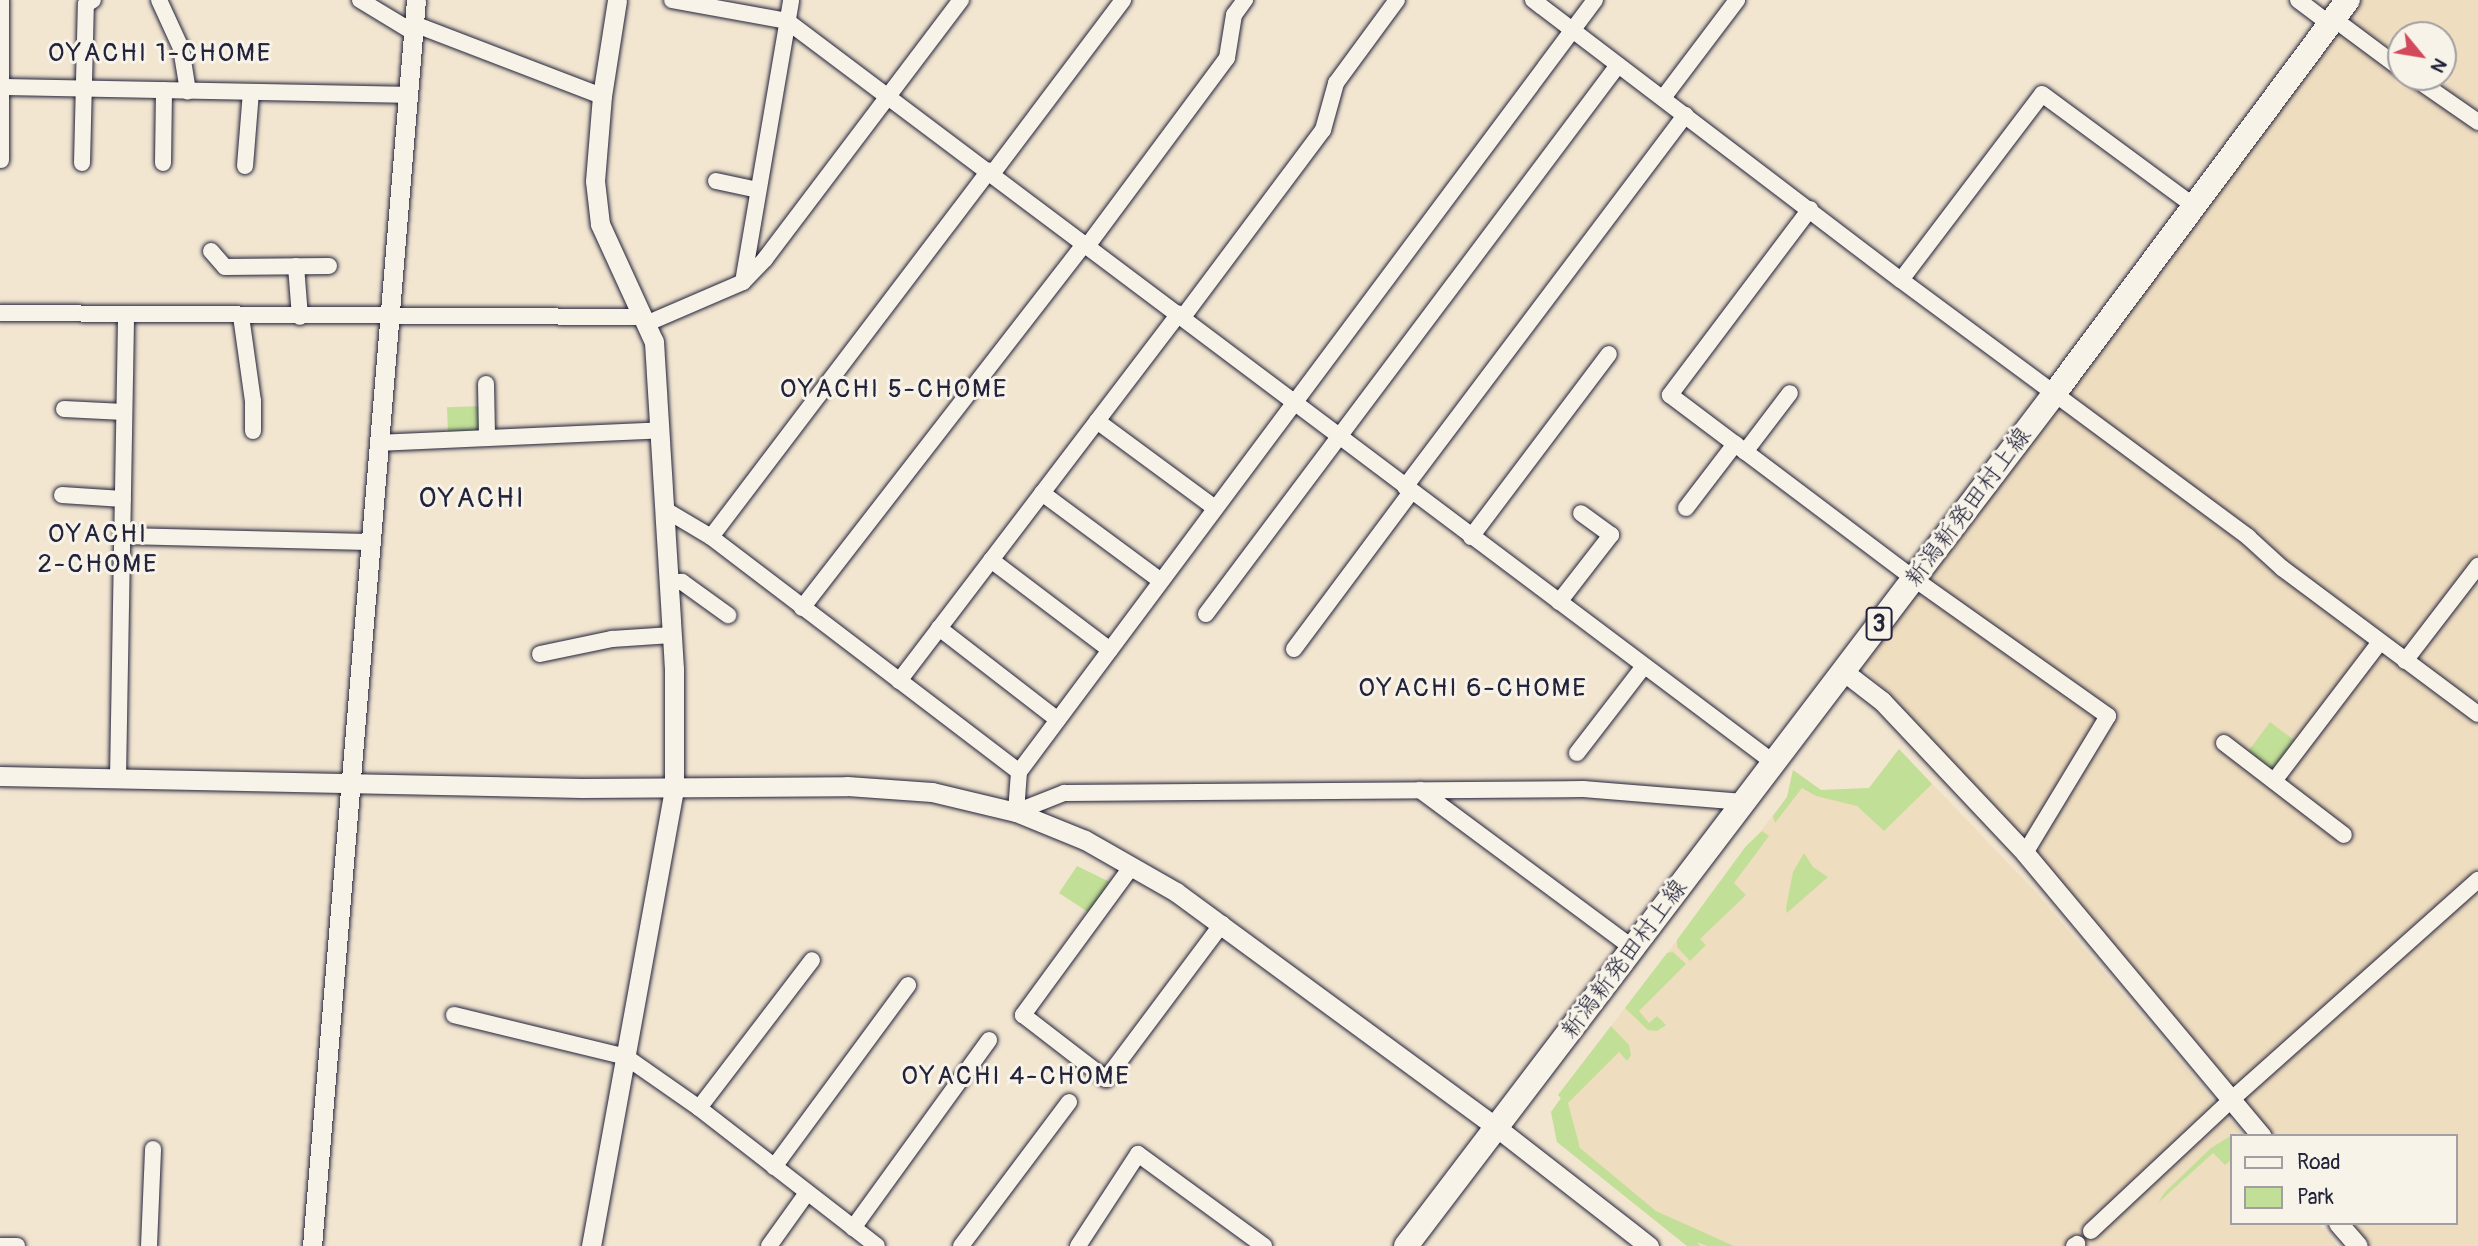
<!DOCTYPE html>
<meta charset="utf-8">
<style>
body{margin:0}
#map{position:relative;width:2478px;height:1246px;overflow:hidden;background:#f2e6d1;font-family:Pangolin,"Klee One",sans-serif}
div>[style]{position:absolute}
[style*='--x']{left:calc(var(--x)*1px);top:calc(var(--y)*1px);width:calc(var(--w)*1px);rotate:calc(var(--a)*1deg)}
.built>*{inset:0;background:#efddc0}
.green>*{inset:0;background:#c2df97;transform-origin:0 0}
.roads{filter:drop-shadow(0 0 2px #22223b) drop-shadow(0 0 2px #22223b)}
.minor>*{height:16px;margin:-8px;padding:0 8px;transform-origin:8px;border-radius:8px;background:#f7f3e8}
.tertiary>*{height:19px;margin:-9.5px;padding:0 9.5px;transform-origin:9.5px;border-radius:9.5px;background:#f7f3e8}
.primary>*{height:24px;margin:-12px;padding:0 12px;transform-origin:12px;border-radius:12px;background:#f7f3e8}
span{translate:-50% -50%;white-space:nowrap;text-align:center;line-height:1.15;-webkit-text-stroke:6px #f7f3e8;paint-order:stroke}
.shield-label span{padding:2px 5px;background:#f7f3e8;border:2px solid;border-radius:5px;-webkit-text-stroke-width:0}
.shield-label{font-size:23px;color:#22223b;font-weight:700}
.street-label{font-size:24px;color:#22223b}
.neighbourhood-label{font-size:26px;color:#22223b;letter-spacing:2px}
.quarter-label{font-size:28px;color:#22223b;letter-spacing:2px}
.legend{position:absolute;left:2230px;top:1134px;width:228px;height:91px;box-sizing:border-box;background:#f7f3e8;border:2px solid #a29fa3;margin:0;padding:9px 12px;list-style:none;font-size:21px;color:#22223b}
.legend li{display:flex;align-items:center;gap:14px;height:35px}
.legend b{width:35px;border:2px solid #a29fa3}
.north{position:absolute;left:2387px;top:21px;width:70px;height:70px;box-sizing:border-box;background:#f7f3e8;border:2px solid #a29fa3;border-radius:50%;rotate:120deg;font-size:19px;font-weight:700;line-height:28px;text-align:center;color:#22223b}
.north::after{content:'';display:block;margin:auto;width:24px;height:32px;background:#d1495b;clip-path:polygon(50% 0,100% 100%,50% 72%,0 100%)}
</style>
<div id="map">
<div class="built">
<i style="clip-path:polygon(evenodd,2361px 0,2478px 0,2478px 1246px,2368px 1246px,2347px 1223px,2455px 1223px,2455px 1136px,2267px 1136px,2098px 928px,1862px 665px,2361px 0,2401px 35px,2443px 35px,2443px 77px,2401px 77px,2401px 35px)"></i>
<i style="clip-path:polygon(1899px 749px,2034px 890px,2243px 1136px,2231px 1136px,2231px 1223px,2318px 1223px,2337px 1246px,1687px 1246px,1557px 1142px,1551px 1112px,1561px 1098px,1558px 1095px,1787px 797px,1793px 770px,1821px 790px,1869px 788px)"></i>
</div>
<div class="green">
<i style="left:485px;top:406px;width:31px;height:38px;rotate:88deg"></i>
<i style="left:2270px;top:722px;width:38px;height:44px;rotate:37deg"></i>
<i style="clip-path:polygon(1899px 749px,1932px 784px,1884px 831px,1857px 806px,1816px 796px,1802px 788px,1775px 823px,1773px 816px,1787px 797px,1793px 770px,1821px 790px,1869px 788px)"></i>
<i style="clip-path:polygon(1762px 831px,1769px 836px,1734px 883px,1746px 895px,1700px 939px,1706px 945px,1690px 961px,1677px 947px,1677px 940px,1746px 846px)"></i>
<i style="clip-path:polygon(1804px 853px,1813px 867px,1828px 877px,1787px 913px,1786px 908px,1793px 872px)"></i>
<i style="clip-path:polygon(1077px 866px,1116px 885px,1094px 916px,1059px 893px)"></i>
<i style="clip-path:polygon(1673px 952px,1686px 964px,1639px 1011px,1649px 1023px,1657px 1016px,1666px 1025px,1657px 1031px,1648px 1030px,1625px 1008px,1667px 953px)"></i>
<i style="clip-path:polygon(1611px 1026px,1629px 1045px,1631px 1055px,1627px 1061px,1619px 1052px,1568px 1103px,1580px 1148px,1656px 1211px,1734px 1246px,1707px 1246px,1697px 1242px,1700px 1246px,1687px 1246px,1557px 1142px,1551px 1112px,1561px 1098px,1558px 1095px)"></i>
<i style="clip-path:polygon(2232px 1135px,2238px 1136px,2231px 1136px,2231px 1160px,2225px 1165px,2213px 1153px,2158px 1203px,2165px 1192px,2211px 1148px)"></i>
</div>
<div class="roads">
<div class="minor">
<i style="--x:1;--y:0;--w:160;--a:90"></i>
<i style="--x:159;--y:0;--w:53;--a:65.4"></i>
<i style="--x:181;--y:48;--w:44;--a:80.8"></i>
<i style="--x:360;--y:0;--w:62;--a:31.1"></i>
<i style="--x:672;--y:0;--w:117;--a:10.3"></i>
<i style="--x:787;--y:21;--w:1233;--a:36.93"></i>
<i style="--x:1533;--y:0;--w:462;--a:37.3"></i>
<i style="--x:1901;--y:280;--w:432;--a:36.5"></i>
<i style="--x:2248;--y:537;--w:46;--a:42.4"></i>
<i style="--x:2282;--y:568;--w:244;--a:36.7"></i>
<i style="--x:1595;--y:0;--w:963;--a:126.73"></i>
<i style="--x:1019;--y:772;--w:40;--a:94.3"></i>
<i style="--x:1016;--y:812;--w:52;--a:-21.6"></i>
<i style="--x:1064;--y:793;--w:519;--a:-0.44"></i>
<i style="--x:1583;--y:789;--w:161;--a:4.6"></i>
<i style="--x:2298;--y:0;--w:40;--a:37"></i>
<i style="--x:2334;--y:19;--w:84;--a:36.7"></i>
<i style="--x:414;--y:24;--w:201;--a:21"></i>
<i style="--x:2413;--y:77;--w:79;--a:34.7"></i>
<i style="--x:0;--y:87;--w:407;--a:1.1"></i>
<i style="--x:1663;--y:98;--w:123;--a:-52.9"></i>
<i style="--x:82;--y:163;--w:159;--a:-88.6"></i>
<i style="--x:86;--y:4;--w:8;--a:-30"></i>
<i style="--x:163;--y:163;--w:73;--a:-89.2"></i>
<i style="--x:245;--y:166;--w:74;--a:-85.4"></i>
<i style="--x:992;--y:174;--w:218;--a:-53"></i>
<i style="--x:716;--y:181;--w:43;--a:12.1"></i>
<i style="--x:1810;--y:209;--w:233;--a:127"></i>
<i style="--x:1670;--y:395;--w:304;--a:37"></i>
<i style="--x:1913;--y:578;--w:239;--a:35.3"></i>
<i style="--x:2108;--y:716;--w:160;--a:121.2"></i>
<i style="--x:1088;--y:245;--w:233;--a:-53.4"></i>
<i style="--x:1227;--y:58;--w:44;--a:-80.8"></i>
<i style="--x:1234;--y:15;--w:19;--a:-54"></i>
<i style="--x:211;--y:251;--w:21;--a:49"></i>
<i style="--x:225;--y:267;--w:104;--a:-0.6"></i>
<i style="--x:296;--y:266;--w:51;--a:85.5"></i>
<i style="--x:1901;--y:280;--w:233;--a:-52.8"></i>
<i style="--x:2042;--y:94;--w:189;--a:36.4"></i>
<i style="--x:743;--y:282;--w:286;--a:-80.3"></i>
<i style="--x:0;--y:313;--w:644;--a:0.36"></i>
<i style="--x:241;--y:316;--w:86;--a:82"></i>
<i style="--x:253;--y:401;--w:30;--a:90"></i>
<i style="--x:1183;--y:317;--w:234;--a:-53.2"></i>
<i style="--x:1323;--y:130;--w:49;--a:-74.5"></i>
<i style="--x:1336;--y:83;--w:103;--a:-53.7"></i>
<i style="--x:648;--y:323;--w:103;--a:-23.3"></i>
<i style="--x:743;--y:282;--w:32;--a:-46"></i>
<i style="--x:765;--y:259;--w:325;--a:-52.9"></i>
<i style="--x:486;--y:384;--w:54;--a:88.9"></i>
<i style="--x:64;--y:409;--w:60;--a:2.9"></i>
<i style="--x:1097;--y:421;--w:147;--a:36.4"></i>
<i style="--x:379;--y:443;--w:281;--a:-2.6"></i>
<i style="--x:1745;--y:452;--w:74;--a:-52.7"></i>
<i style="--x:1405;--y:487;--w:466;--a:-53"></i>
<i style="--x:1042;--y:493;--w:148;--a:36.5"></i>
<i style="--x:62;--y:495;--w:61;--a:3.8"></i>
<i style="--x:1686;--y:508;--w:81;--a:-52.6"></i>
<i style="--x:664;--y:509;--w:55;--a:30.8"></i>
<i style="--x:711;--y:537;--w:387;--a:37.3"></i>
<i style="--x:122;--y:536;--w:248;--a:1.4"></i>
<i style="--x:711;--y:537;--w:460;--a:-52.8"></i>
<i style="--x:1471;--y:537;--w:229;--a:-53"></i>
<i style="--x:991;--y:560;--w:149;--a:37.1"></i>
<i style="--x:668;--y:582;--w:14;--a:0"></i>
<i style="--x:682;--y:582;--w:57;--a:35.7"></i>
<i style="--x:1559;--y:602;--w:85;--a:-52.2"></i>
<i style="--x:1611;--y:535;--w:37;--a:-144"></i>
<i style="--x:802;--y:608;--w:462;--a:-52.2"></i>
<i style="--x:1206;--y:614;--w:686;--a:-53.11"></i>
<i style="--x:939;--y:628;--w:150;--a:37.7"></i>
<i style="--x:1294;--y:649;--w:196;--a:-53.3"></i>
<i style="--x:540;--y:654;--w:74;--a:-11.8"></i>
<i style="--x:612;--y:639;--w:60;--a:-3.8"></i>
<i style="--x:2405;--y:661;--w:120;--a:-52.5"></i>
<i style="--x:899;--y:681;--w:462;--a:-52.7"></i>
<i style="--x:2224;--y:743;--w:151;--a:37.5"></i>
<i style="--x:1577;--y:753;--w:110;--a:-52.4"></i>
<i style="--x:118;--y:778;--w:463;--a:-89"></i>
<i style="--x:2274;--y:781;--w:175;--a:-52.7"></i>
<i style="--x:1420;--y:790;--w:265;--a:36.6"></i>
<i style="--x:1132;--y:866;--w:185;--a:126.2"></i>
<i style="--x:1023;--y:1015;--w:105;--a:37.6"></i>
<i style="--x:1106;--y:1079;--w:194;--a:-53.2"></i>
<i style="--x:454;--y:1015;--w:177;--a:13.7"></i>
<i style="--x:626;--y:1057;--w:89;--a:34.9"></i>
<i style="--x:699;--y:1108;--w:225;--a:37.8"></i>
<i style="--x:699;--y:1108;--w:186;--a:-52.6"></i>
<i style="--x:774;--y:1167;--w:226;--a:-53.6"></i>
<i style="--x:853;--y:1228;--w:232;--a:-54.1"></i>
<i style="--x:2091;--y:1231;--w:192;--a:-43.1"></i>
<i style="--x:2231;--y:1100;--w:331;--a:-41.7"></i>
<i style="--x:0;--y:1246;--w:17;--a:0"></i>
<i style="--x:149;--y:1246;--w:97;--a:-87.6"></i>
<i style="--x:769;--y:1246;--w:65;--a:-54.4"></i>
<i style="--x:961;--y:1246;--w:180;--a:-53.1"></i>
<i style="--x:1078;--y:1246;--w:110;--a:-56.9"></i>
<i style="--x:1138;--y:1154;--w:156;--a:36.1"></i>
<i style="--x:2074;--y:1246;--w:4;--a:-34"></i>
</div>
<div class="tertiary">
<i style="--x:1843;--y:671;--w:49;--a:37.6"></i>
<i style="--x:1882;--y:701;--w:209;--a:46.7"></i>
<i style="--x:2025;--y:853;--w:369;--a:50.1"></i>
<i style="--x:0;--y:776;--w:582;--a:1.18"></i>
<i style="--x:582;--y:788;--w:265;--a:-0.4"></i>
<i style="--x:847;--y:786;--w:85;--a:4"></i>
<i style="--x:932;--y:792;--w:86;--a:13.4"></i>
<i style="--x:1016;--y:812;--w:74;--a:22.1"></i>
<i style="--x:1085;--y:840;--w:105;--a:29.7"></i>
<i style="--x:1176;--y:892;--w:397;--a:36.3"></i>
<i style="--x:1496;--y:1127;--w:194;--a:37.9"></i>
<i style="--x:2338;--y:1223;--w:30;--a:49"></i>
<i style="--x:312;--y:1246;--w:1250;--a:-85.23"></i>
<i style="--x:591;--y:1246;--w:465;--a:-79.7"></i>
<i style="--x:674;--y:788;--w:119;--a:-90"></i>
<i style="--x:674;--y:669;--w:328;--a:-93.5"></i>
<i style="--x:654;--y:342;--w:130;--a:-114.6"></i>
<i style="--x:600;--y:224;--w:43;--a:-96.6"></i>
<i style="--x:595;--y:181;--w:85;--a:-85.3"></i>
<i style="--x:602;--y:96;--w:97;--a:-81.1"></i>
</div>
<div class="primary">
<i style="--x:1406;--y:1246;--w:1070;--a:-52.74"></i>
<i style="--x:2054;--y:394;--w:492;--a:-53.3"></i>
</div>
</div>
<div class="shield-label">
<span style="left:1879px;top:624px">3</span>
</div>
<div class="street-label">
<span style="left:1968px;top:507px;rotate:-53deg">新潟新発田村上線</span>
<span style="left:1624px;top:959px;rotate:-53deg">新潟新発田村上線</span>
</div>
<div class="neighbourhood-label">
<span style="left:160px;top:54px">OYACHI 1-CHOME</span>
<span style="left:894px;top:390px">OYACHI 5-CHOME</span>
<span style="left:98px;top:550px">OYACHI<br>2-CHOME</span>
<span style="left:1473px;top:689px">OYACHI 6-CHOME</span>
<span style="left:1016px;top:1077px">OYACHI 4-CHOME</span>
</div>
<div class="quarter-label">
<span style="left:472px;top:499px">OYACHI</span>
</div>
<ul class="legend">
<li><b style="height:9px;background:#f7f3e8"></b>Road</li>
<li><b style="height:19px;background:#c2df97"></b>Park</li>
</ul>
<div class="north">N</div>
</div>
